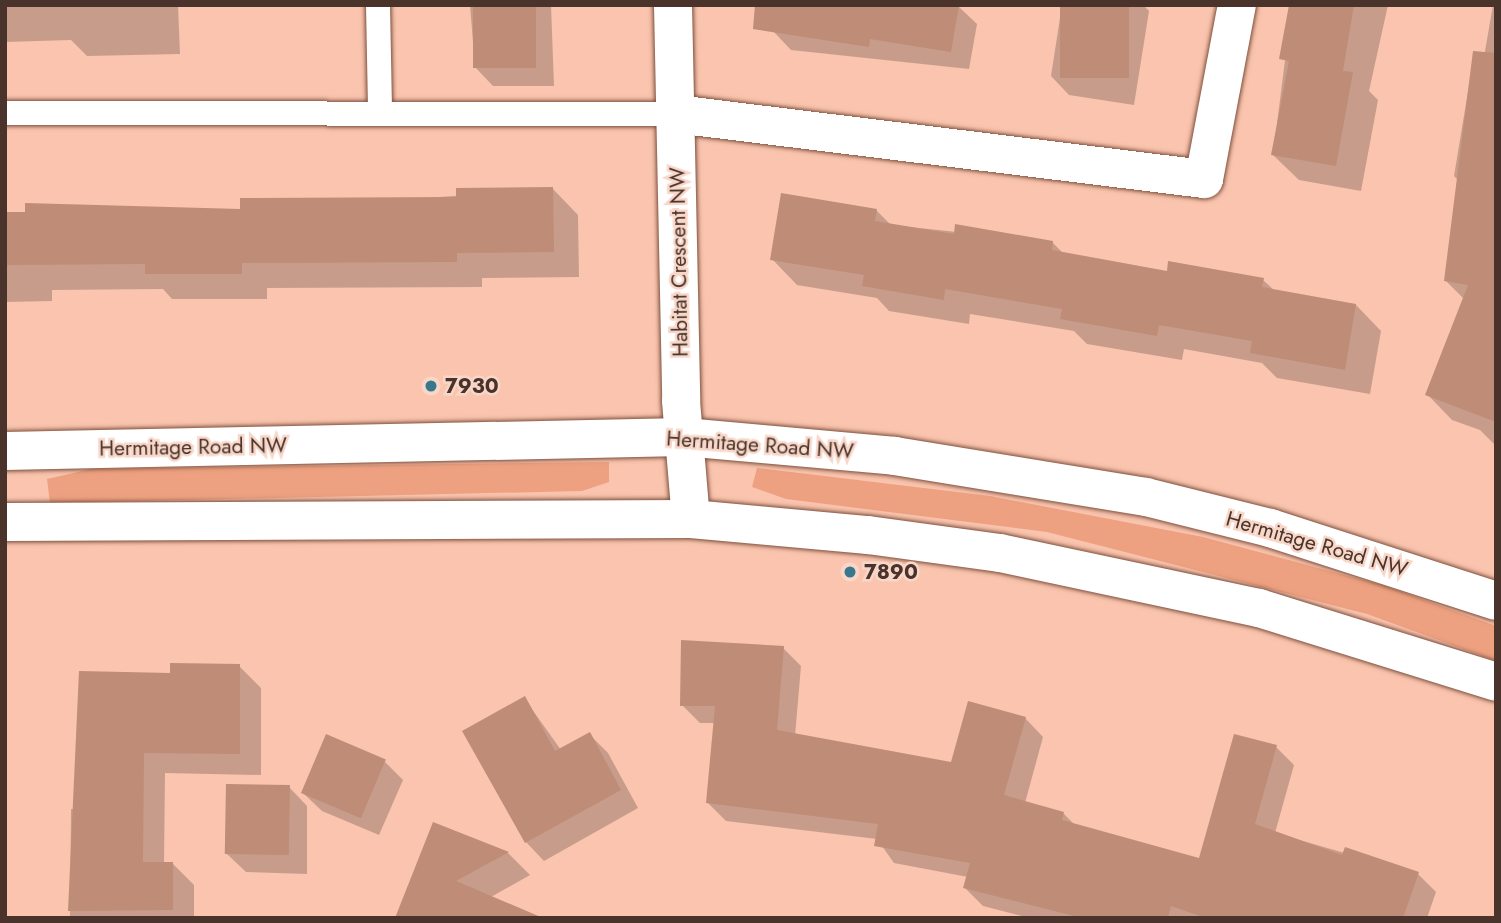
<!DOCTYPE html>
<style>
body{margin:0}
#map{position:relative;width:1501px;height:923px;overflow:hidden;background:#fac4ae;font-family:Jost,sans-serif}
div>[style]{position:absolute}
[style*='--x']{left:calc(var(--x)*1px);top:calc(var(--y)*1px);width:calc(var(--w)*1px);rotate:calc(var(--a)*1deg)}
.green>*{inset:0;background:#eea180}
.shadow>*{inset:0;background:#0003}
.building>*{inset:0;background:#be8c77;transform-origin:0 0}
.roads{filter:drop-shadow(0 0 2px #7e503d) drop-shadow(0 0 2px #7e503d)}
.lane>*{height:24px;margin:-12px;padding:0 12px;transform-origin:12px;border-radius:12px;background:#fff}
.street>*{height:38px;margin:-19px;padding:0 19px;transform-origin:19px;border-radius:19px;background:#fff}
.secondary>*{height:38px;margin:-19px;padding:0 19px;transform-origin:19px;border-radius:19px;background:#fff}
.dots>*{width:19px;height:19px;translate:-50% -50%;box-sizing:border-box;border:4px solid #f8d7c9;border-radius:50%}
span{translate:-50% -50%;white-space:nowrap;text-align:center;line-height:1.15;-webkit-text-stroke:5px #f8d7c9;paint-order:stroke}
.street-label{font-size:21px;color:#49332a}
.poi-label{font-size:21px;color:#49332a;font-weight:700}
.left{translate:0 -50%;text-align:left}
.frame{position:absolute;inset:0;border:7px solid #49332a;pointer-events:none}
</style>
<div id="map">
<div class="green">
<i style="clip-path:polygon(609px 462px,609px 482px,582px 491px,50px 503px,47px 479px,91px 469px)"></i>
<i style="clip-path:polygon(757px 468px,990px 496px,1203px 537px,1385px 586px,1496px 626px,1496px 661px,1367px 614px,1047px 532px,786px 499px,752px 487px)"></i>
</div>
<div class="shadow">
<i style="clip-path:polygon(5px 5px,178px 5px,180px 54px,87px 56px,71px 40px,5px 42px)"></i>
<i style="clip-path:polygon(470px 5px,551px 5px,554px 86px,493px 86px,475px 67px)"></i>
<i style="clip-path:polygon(1062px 5px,1143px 5px,1149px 11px,1134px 105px,1069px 95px,1051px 76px)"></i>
<i style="clip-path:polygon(1292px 5px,1388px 5px,1369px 91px,1378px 100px,1361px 191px,1299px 180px,1273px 155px)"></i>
<i style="clip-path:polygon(1493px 5px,1496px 5px,1496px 446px,1480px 430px,1452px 420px,1427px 394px,1465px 300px,1446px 281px,1462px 184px,1454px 176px,1471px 73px,1481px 74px)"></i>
<i style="clip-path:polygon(958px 6px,977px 24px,969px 69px,791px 50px,773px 31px)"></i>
<i style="clip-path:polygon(553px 189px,578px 215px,579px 277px,482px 278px,482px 287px,267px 288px,267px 299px,172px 299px,163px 289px,52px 290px,52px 301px,5px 302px,5px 214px,242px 211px)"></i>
<i style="clip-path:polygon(876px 210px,891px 225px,1052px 242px,1064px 254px,1168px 273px,1263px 280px,1275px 291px,1356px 305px,1381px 331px,1370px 394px,1277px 378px,1262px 363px,1184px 349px,1182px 360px,1087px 344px,1074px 331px,970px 314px,969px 324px,889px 311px,877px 298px,797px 285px,772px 259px)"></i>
<i style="clip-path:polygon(783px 648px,801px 666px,795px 736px,952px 764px,1025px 718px,1043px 737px,1025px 803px,1064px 814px,1076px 826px,1200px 860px,1276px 747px,1294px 765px,1275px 833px,1418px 874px,1436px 892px,1427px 918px,1030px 918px,983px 906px,965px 888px,968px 877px,894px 863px,877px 839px,726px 821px,708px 803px,715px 723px,700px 723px,682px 705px)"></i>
<i style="clip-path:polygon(239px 666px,261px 688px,261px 775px,165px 773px,164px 864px,173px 864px,194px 885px,194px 918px,70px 918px,71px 809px,79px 809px,172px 675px)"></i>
<i style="clip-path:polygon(524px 698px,561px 750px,590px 735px,608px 753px,638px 808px,544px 861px,526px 842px)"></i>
<i style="clip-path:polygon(385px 762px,403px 780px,379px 835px,322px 811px,303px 793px)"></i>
<i style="clip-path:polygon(289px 787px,307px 806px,307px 874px,246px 872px,227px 854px)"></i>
<i style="clip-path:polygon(434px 825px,508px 853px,530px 875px,491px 897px,397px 918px)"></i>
</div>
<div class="building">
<i style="left:473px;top:5px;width:63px;height:63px"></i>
<i style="clip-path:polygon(755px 5px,959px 5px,951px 52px,870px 39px,869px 47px,753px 29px)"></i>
<i style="left:1060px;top:5px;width:69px;height:73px"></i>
<i style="clip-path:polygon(1289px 5px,1354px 5px,1343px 71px,1353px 72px,1336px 166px,1271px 155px,1289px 61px,1279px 59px)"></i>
<i style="clip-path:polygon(1473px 51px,1496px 53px,1496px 422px,1425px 395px,1468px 285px,1444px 281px)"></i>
<i style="clip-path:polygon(553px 187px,554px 252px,457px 253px,457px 262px,242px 263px,242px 274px,145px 274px,145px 264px,5px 265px,5px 212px,25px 212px,25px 203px,240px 209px,240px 198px,456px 197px,456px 188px)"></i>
<i style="clip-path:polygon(781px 193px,877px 209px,875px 221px,954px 234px,955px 224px,1053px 241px,1052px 250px,1167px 271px,1168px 261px,1264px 278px,1262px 287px,1356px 304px,1345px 370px,1250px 353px,1252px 341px,1159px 325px,1157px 336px,1060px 319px,1062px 309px,945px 289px,944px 300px,862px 286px,864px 275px,770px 260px)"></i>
<i style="clip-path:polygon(681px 640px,784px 646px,777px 730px,951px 762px,968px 701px,1026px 717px,1004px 795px,1064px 812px,1062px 820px,1199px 858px,1234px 734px,1277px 745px,1255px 824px,1342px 855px,1345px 847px,1419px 872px,1403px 918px,1206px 918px,1171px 906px,1168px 918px,1082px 918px,963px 888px,970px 863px,874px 846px,878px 824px,706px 803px,715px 706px,680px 706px)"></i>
<i style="clip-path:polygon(170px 663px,240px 664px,240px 754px,144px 753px,143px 862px,173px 862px,173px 910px,68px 911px,79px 671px,170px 673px)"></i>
<i style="clip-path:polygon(525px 696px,555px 751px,590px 732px,621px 790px,525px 843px,462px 731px)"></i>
<i style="left:326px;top:734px;width:65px;height:64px;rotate:23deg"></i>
<i style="left:226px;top:784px;width:64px;height:70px;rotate:1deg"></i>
<i style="clip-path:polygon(433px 822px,509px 852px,456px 881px,543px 918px,395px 918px)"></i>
</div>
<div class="roads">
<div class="lane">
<i style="--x:378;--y:5;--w:107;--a:88.9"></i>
<i style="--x:5;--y:113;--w:671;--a:0.09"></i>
</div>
<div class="street">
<i style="--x:673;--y:5;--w:396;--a:88.8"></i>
<i style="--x:681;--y:401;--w:118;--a:85.2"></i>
<i style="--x:676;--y:114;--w:532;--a:7.02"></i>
<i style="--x:1204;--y:179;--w:177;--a:-79.3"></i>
</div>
<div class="secondary">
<i style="--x:5;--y:451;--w:679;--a:-1.18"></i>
<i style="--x:684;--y:437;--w:212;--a:5.1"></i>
<i style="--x:895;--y:456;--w:254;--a:9.3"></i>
<i style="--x:1146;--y:497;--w:128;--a:14"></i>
<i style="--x:1270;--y:528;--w:237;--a:17.9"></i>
<i style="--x:5;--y:522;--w:686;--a:-0.25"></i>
<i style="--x:691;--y:519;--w:178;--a:5.2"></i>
<i style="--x:868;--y:535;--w:133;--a:7.8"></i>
<i style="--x:1000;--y:553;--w:265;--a:12"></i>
<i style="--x:1259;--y:608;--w:248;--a:17.3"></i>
</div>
</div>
<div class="dots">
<i style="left:431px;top:386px;background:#39778d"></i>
<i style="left:850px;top:572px;background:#39778d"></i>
</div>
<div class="street-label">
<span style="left:679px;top:262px;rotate:-91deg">Habitat Crescent NW</span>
<span style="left:760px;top:445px;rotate:4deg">Hermitage Road NW</span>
<span style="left:193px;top:447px;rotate:-1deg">Hermitage Road NW</span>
<span style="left:1317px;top:544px;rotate:16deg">Hermitage Road NW</span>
</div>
<div class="poi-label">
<span class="left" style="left:445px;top:386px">7930</span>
<span class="left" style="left:864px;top:572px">7890</span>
</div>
<div class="frame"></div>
</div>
